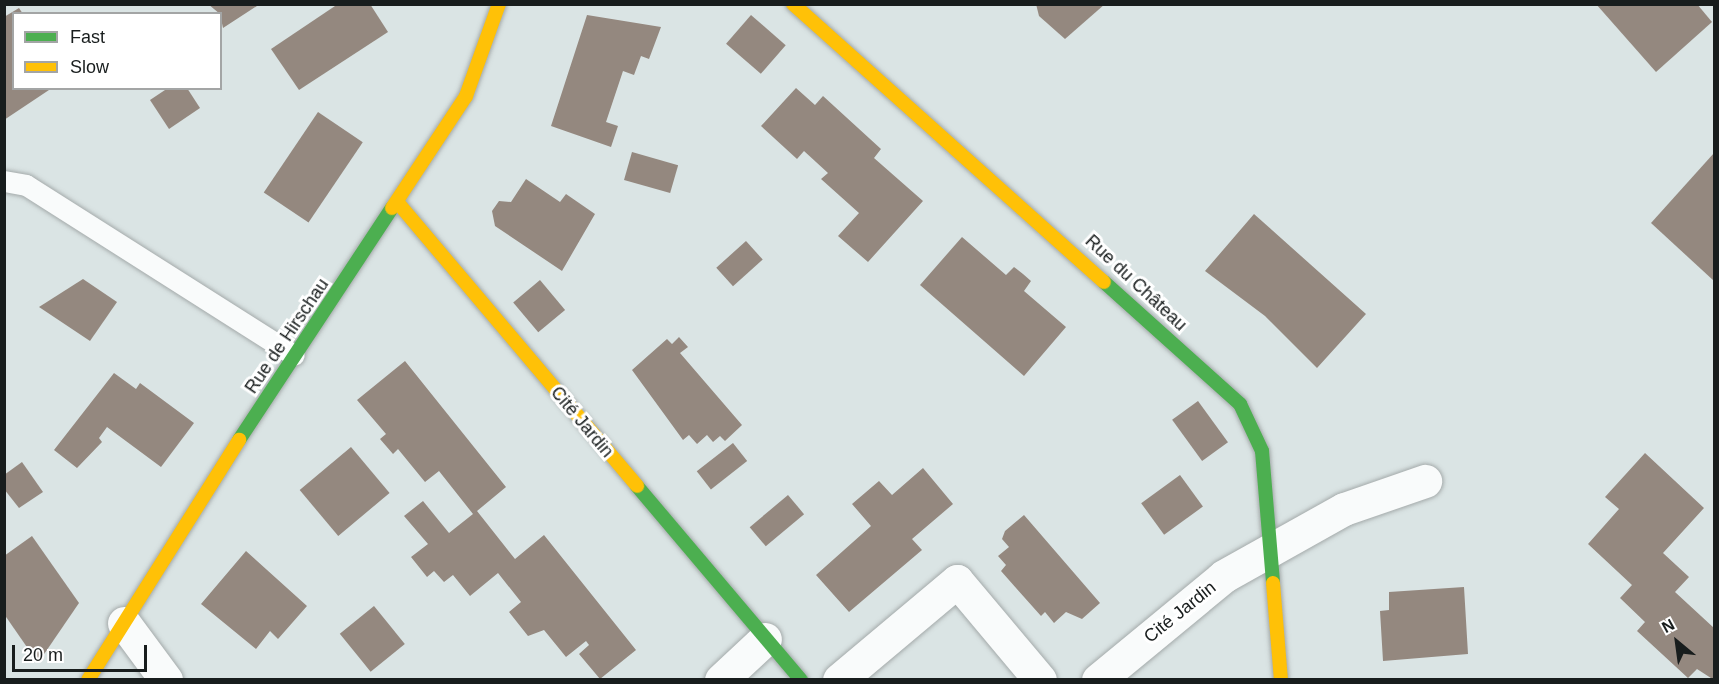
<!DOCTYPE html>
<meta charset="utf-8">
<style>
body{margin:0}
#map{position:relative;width:1719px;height:684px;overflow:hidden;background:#dae4e4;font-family:Arial,sans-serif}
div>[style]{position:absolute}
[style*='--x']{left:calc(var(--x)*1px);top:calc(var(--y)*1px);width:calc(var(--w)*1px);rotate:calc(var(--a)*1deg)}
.building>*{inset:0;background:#94887f;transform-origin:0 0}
.roads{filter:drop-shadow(0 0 2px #a4aaaa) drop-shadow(0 0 2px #a4aaaa)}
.lane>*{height:21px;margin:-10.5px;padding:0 10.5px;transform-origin:10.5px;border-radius:10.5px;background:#f9fbfb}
.street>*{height:33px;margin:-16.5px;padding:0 16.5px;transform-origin:16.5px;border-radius:16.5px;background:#f9fbfb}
.fast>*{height:14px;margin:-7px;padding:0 7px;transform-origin:7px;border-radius:7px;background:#4caf50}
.slow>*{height:14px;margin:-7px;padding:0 7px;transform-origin:7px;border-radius:7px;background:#ffc107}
span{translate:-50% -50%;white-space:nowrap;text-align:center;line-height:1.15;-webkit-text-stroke:6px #fff;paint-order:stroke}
.street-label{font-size:18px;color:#181d1d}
.frame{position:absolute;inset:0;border:6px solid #181d1d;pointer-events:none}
.legend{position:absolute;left:12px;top:12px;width:210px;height:78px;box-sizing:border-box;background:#fff;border:2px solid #a3a5a5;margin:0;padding:8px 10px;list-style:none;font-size:18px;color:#181d1d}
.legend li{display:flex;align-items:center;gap:12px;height:30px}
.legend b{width:30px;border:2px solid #a3a5a5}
.north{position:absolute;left:1647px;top:612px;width:60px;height:60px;-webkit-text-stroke:4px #fff;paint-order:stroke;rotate:331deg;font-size:16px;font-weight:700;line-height:24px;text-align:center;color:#181d1d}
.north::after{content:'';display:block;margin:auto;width:21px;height:27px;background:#181d1d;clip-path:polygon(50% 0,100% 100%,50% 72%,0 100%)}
.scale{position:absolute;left:12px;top:645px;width:135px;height:27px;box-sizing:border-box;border:3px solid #181d1d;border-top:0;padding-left:8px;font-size:18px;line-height:21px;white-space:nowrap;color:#181d1d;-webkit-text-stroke:4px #fff;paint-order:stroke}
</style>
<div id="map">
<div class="building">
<i style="clip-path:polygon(208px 4px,260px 4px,223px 28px,220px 14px)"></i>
<i style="clip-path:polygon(338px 4px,370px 4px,388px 32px,299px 90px,271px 49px)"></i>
<i style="clip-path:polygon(1036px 4px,1105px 4px,1065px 39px,1039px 16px)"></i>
<i style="clip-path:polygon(1596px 4px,1697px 4px,1712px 22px,1656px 72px)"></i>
<i style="clip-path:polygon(19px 8px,23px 14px,14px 14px,14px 88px,52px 88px,4px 120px,4px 17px)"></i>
<i style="clip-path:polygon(587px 15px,661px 27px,649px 59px,641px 56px,634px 75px,623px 71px,606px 122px,618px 126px,611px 147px,551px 126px)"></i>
<i style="left:751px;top:15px;width:46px;height:38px;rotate:41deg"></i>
<i style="clip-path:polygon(168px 88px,187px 88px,200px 108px,169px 129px,150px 100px)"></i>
<i style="clip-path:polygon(796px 88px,815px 105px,823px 96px,881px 149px,874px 158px,923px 201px,868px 262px,838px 236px,859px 213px,821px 179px,828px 173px,804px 151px,797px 159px,761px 126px)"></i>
<i style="left:318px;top:112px;width:54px;height:97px;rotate:34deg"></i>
<i style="left:632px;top:152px;width:48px;height:29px;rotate:16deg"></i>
<i style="clip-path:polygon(1714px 153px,1714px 281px,1651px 223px)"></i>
<i style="clip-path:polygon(526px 179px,560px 202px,566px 194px,595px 214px,562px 271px,495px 226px,492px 211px,499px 201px,511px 202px)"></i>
<i style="clip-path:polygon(1254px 214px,1366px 314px,1317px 368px,1265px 316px,1205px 271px)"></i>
<i style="clip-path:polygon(962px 237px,1006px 275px,1014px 267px,1023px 274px,1031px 281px,1024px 291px,1066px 327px,1024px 376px,920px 285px)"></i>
<i style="left:746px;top:241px;width:25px;height:40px;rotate:48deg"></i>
<i style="clip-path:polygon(83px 279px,117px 302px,90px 341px,39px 307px)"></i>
<i style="left:540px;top:280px;width:39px;height:35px;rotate:50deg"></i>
<i style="clip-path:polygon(679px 337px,688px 347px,680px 353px,742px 425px,725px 441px,720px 436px,713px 442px,707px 435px,697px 444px,689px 435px,683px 440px,632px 370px,667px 339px,672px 344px)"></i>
<i style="clip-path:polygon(405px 361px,506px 487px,477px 511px,515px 559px,544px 535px,636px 650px,600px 679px,579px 654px,589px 645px,586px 641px,566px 657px,544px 630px,528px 636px,509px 612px,521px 602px,498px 573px,470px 596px,453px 575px,444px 582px,434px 571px,427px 577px,411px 557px,428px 544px,404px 516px,423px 501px,449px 533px,473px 514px,439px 471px,425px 482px,398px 449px,393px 454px,380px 439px,386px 434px,357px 400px)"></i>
<i style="clip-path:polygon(114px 373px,136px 389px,140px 383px,194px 423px,161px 467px,107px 427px,99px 438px,102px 442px,77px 468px,54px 450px)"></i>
<i style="left:1198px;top:401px;width:51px;height:32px;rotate:54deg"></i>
<i style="left:733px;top:443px;width:23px;height:46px;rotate:52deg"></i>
<i style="left:351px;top:447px;width:60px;height:67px;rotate:50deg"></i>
<i style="clip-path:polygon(1645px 453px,1704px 508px,1663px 553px,1689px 577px,1675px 592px,1714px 628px,1714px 680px,1697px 669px,1688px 678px,1637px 631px,1645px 622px,1620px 598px,1632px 585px,1588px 544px,1619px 509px,1605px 497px)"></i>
<i style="clip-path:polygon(22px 462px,43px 492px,19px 508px,4px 489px,4px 475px)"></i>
<i style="clip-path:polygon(923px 468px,953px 504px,912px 539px,922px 550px,849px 612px,816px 575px,871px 526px,852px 504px,879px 481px,892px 495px)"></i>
<i style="left:1180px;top:475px;width:39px;height:48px;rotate:54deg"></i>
<i style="left:788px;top:495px;width:25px;height:50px;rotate:50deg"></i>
<i style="clip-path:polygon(1024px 515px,1100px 603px,1082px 619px,1066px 612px,1054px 623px,1045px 612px,1041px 616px,1001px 571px,1006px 565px,998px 556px,1009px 547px,1002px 539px,1005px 531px)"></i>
<i style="clip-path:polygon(32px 536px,79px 603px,38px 663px,4px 614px,4px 556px)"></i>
<i style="clip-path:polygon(246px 551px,307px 606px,278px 639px,270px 631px,256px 649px,201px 604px)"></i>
<i style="clip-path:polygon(1464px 587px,1468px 654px,1383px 661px,1380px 611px,1389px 610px,1389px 592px)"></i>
<i style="left:374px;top:606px;width:49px;height:44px;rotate:51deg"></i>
</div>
<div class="roads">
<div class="lane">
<i style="--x:4;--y:181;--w:22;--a:10"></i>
<i style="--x:26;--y:185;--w:317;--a:32.4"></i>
</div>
<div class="street">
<i style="--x:124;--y:623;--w:71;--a:53.6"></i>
<i style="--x:721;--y:680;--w:60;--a:-43"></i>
<i style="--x:839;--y:680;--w:154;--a:-40"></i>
<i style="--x:957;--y:581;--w:129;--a:50"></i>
<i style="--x:1098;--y:680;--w:163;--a:-39.5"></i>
<i style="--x:1224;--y:576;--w:137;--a:-29.2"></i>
<i style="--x:1344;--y:509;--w:86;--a:-19.1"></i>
</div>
<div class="fast">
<i style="--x:1104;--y:282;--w:183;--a:41.9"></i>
<i style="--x:1240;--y:404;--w:52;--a:64.9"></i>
<i style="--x:1262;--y:451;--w:132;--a:85.2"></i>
<i style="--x:239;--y:440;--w:278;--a:-56.6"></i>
<i style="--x:637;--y:486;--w:254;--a:49.8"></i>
</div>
<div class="slow">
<i style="--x:793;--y:4;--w:417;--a:41.8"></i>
<i style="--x:399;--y:204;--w:369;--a:49.8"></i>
<i style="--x:392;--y:208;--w:134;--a:-56.5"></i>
<i style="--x:466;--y:96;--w:98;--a:-70.3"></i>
<i style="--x:1273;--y:583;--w:97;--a:85.3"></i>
<i style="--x:88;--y:680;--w:284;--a:-57.8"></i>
</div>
</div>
<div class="street-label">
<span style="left:1136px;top:283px;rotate:43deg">Rue du Château</span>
<span style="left:287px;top:336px;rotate:-56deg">Rue de Hirschau</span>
<span style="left:582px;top:422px;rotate:50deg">Cité Jardin</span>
<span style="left:1180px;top:612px;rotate:-39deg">Cité Jardin</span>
</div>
<div class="frame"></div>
<ul class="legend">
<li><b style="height:8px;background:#4caf50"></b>Fast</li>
<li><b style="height:8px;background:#ffc107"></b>Slow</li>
</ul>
<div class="north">N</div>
<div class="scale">20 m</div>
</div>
